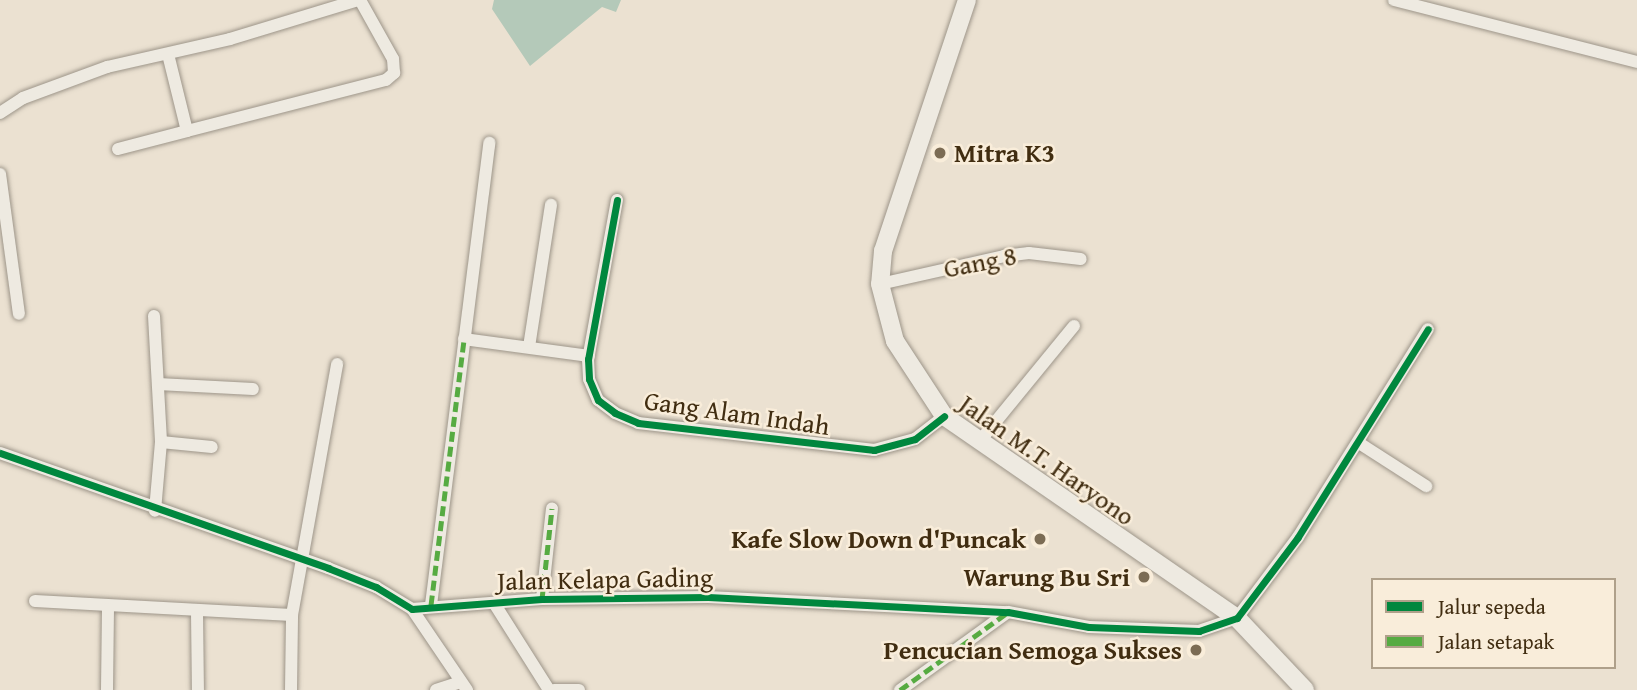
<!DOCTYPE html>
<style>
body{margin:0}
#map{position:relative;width:1637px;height:690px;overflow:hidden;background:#ebe1d1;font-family:"Gentium Book Plus",serif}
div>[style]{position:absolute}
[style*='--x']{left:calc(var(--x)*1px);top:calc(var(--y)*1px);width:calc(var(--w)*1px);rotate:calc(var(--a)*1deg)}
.water>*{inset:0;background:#b4c9b9}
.roads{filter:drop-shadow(0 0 2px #9d9589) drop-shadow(0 0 2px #9d9589)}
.street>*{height:12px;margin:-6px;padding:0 6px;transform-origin:6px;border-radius:6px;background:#eeeae1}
.secondary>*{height:18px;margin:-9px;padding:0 9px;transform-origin:9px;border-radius:9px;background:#eeeae1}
.quiet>*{height:5px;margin-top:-2.5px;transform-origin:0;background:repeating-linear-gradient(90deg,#56ab42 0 10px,transparent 0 15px)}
.cycleway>*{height:7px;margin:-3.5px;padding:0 3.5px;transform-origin:3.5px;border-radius:3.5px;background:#00873e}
.dots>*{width:19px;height:19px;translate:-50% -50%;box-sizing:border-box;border:4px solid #f9edda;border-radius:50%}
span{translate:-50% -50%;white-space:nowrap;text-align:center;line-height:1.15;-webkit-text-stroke:5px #f9edda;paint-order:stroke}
.poi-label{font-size:26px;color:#412d11;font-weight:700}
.left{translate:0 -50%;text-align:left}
.right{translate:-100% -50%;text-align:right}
.street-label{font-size:26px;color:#412d11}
.legend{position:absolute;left:1371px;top:578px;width:245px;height:91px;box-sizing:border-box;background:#f9edda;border:2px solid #afa08a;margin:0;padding:9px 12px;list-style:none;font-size:21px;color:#412d11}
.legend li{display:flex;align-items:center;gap:14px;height:35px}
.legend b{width:35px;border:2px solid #afa08a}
</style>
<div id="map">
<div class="water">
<i style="clip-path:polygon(494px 0,621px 0,616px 12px,602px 7px,530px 66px,492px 9px)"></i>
</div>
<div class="roads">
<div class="street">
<i style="--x:1394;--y:0;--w:251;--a:14.3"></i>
<i style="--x:0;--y:113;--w:27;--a:-33"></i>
<i style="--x:23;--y:98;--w:90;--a:-20.3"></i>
<i style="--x:107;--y:67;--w:126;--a:-12.8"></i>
<i style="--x:230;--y:39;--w:134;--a:-16.9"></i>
<i style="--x:187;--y:131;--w:205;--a:-14.4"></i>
<i style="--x:386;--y:80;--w:11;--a:-41"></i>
<i style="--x:394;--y:73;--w:14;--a:-94"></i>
<i style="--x:393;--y:59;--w:68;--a:-119.2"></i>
<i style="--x:118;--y:149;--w:71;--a:-14.6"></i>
<i style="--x:187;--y:131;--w:79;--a:-103.9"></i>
<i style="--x:0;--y:174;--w:141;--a:82.3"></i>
<i style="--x:617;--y:200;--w:162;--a:100.3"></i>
<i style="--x:588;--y:359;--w:20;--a:87"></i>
<i style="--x:589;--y:379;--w:23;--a:67"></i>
<i style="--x:598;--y:400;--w:21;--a:37"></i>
<i style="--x:615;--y:413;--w:25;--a:23"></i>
<i style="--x:638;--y:423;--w:238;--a:6.5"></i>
<i style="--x:874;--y:450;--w:42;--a:-15"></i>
<i style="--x:915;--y:439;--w:37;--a:-38"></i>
<i style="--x:880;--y:284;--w:127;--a:-12.7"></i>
<i style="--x:1004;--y:256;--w:25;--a:-7"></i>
<i style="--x:1029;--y:253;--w:52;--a:6.6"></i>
<i style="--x:154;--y:316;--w:126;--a:86.8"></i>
<i style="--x:161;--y:442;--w:69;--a:95"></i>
<i style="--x:464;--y:339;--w:126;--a:7.7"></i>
<i style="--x:529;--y:347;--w:144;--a:-81.2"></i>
<i style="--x:158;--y:384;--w:95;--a:3"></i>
<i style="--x:161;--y:442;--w:51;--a:5.6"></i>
<i style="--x:979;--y:442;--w:150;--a:-50.7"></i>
<i style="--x:1359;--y:443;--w:80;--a:32.7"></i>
<i style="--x:0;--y:453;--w:348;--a:19.3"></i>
<i style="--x:328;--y:568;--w:52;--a:21.6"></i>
<i style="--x:376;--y:587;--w:42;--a:31.4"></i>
<i style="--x:412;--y:609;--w:130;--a:-4.4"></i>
<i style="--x:542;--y:599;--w:166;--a:-0.7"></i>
<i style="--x:708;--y:597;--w:300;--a:2.9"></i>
<i style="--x:1008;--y:612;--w:82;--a:10.5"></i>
<i style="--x:1089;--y:627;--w:110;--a:2.1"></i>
<i style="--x:1199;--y:631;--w:40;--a:-18.9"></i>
<i style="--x:1237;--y:618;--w:101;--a:-53"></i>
<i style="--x:1298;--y:537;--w:245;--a:-58"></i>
<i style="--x:542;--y:599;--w:91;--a:-83.7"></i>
<i style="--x:35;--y:601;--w:257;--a:3.1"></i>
<i style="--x:292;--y:615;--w:255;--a:-79.8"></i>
<i style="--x:494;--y:603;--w:103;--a:57.7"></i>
<i style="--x:431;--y:605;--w:466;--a:-82.8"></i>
<i style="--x:412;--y:609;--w:98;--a:55.8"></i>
<i style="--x:197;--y:613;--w:77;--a:89.3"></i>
<i style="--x:107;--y:690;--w:81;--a:-89.3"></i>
<i style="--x:291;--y:690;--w:75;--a:-89.2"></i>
<i style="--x:436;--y:690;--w:26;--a:-18"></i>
<i style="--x:554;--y:690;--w:25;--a:0"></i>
<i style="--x:900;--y:690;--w:133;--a:-35.8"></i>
</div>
<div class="secondary">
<i style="--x:967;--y:0;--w:265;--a:108.5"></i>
<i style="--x:883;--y:251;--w:33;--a:95"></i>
<i style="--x:880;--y:284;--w:59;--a:75.3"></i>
<i style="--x:895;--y:341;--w:90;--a:56.8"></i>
<i style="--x:944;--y:416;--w:356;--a:34.6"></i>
<i style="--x:1237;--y:618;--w:99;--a:46.6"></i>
</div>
</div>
<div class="quiet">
<i style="--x:547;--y:599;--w:5;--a:180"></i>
<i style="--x:542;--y:599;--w:91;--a:-83.7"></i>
<i style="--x:431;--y:605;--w:268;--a:-82.9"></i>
<i style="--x:900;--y:690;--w:133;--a:-35.8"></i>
</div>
<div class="cycleway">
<i style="--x:617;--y:200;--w:162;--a:100.3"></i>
<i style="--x:588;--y:359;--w:20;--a:87"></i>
<i style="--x:589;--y:379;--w:23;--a:67"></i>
<i style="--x:598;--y:400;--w:21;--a:37"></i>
<i style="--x:615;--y:413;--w:25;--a:23"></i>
<i style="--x:638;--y:423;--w:238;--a:6.5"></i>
<i style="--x:874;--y:450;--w:42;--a:-15"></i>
<i style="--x:915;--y:439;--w:37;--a:-38"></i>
<i style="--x:0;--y:453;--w:348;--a:19.3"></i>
<i style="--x:328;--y:568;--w:52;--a:21.6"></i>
<i style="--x:376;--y:587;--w:42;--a:31.4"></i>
<i style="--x:412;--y:609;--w:130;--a:-4.4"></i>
<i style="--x:542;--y:599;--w:166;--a:-0.7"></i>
<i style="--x:708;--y:597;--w:300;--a:2.9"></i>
<i style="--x:1008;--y:612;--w:82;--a:10.5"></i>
<i style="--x:1089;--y:627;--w:110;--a:2.1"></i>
<i style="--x:1199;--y:631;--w:40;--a:-18.9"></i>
<i style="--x:1237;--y:618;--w:101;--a:-53"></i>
<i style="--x:1298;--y:537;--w:245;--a:-58"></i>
</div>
<div class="dots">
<i style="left:940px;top:153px;background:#7c6c54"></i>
<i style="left:1040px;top:539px;background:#7c6c54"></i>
<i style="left:1144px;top:577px;background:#7c6c54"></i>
<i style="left:1196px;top:650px;background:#7c6c54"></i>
</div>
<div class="poi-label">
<span class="left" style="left:954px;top:153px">Mitra K3</span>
<span class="right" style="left:1026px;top:539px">Kafe Slow Down d'Puncak</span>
<span class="right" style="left:1130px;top:577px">Warung Bu Sri</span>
<span class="right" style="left:1182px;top:650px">Pencucian Semoga Sukses</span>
</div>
<div class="street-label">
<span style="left:980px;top:262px;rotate:-11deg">Gang 8</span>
<span style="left:737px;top:413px;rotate:8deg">Gang Alam Indah</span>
<span style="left:1047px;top:460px;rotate:35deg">Jalan M.T. Haryono</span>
<span style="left:605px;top:579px;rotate:-1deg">Jalan Kelapa Gading</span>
</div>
<ul class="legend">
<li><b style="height:9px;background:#00873e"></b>Jalur sepeda</li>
<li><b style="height:9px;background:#56ab42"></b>Jalan setapak</li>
</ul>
</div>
